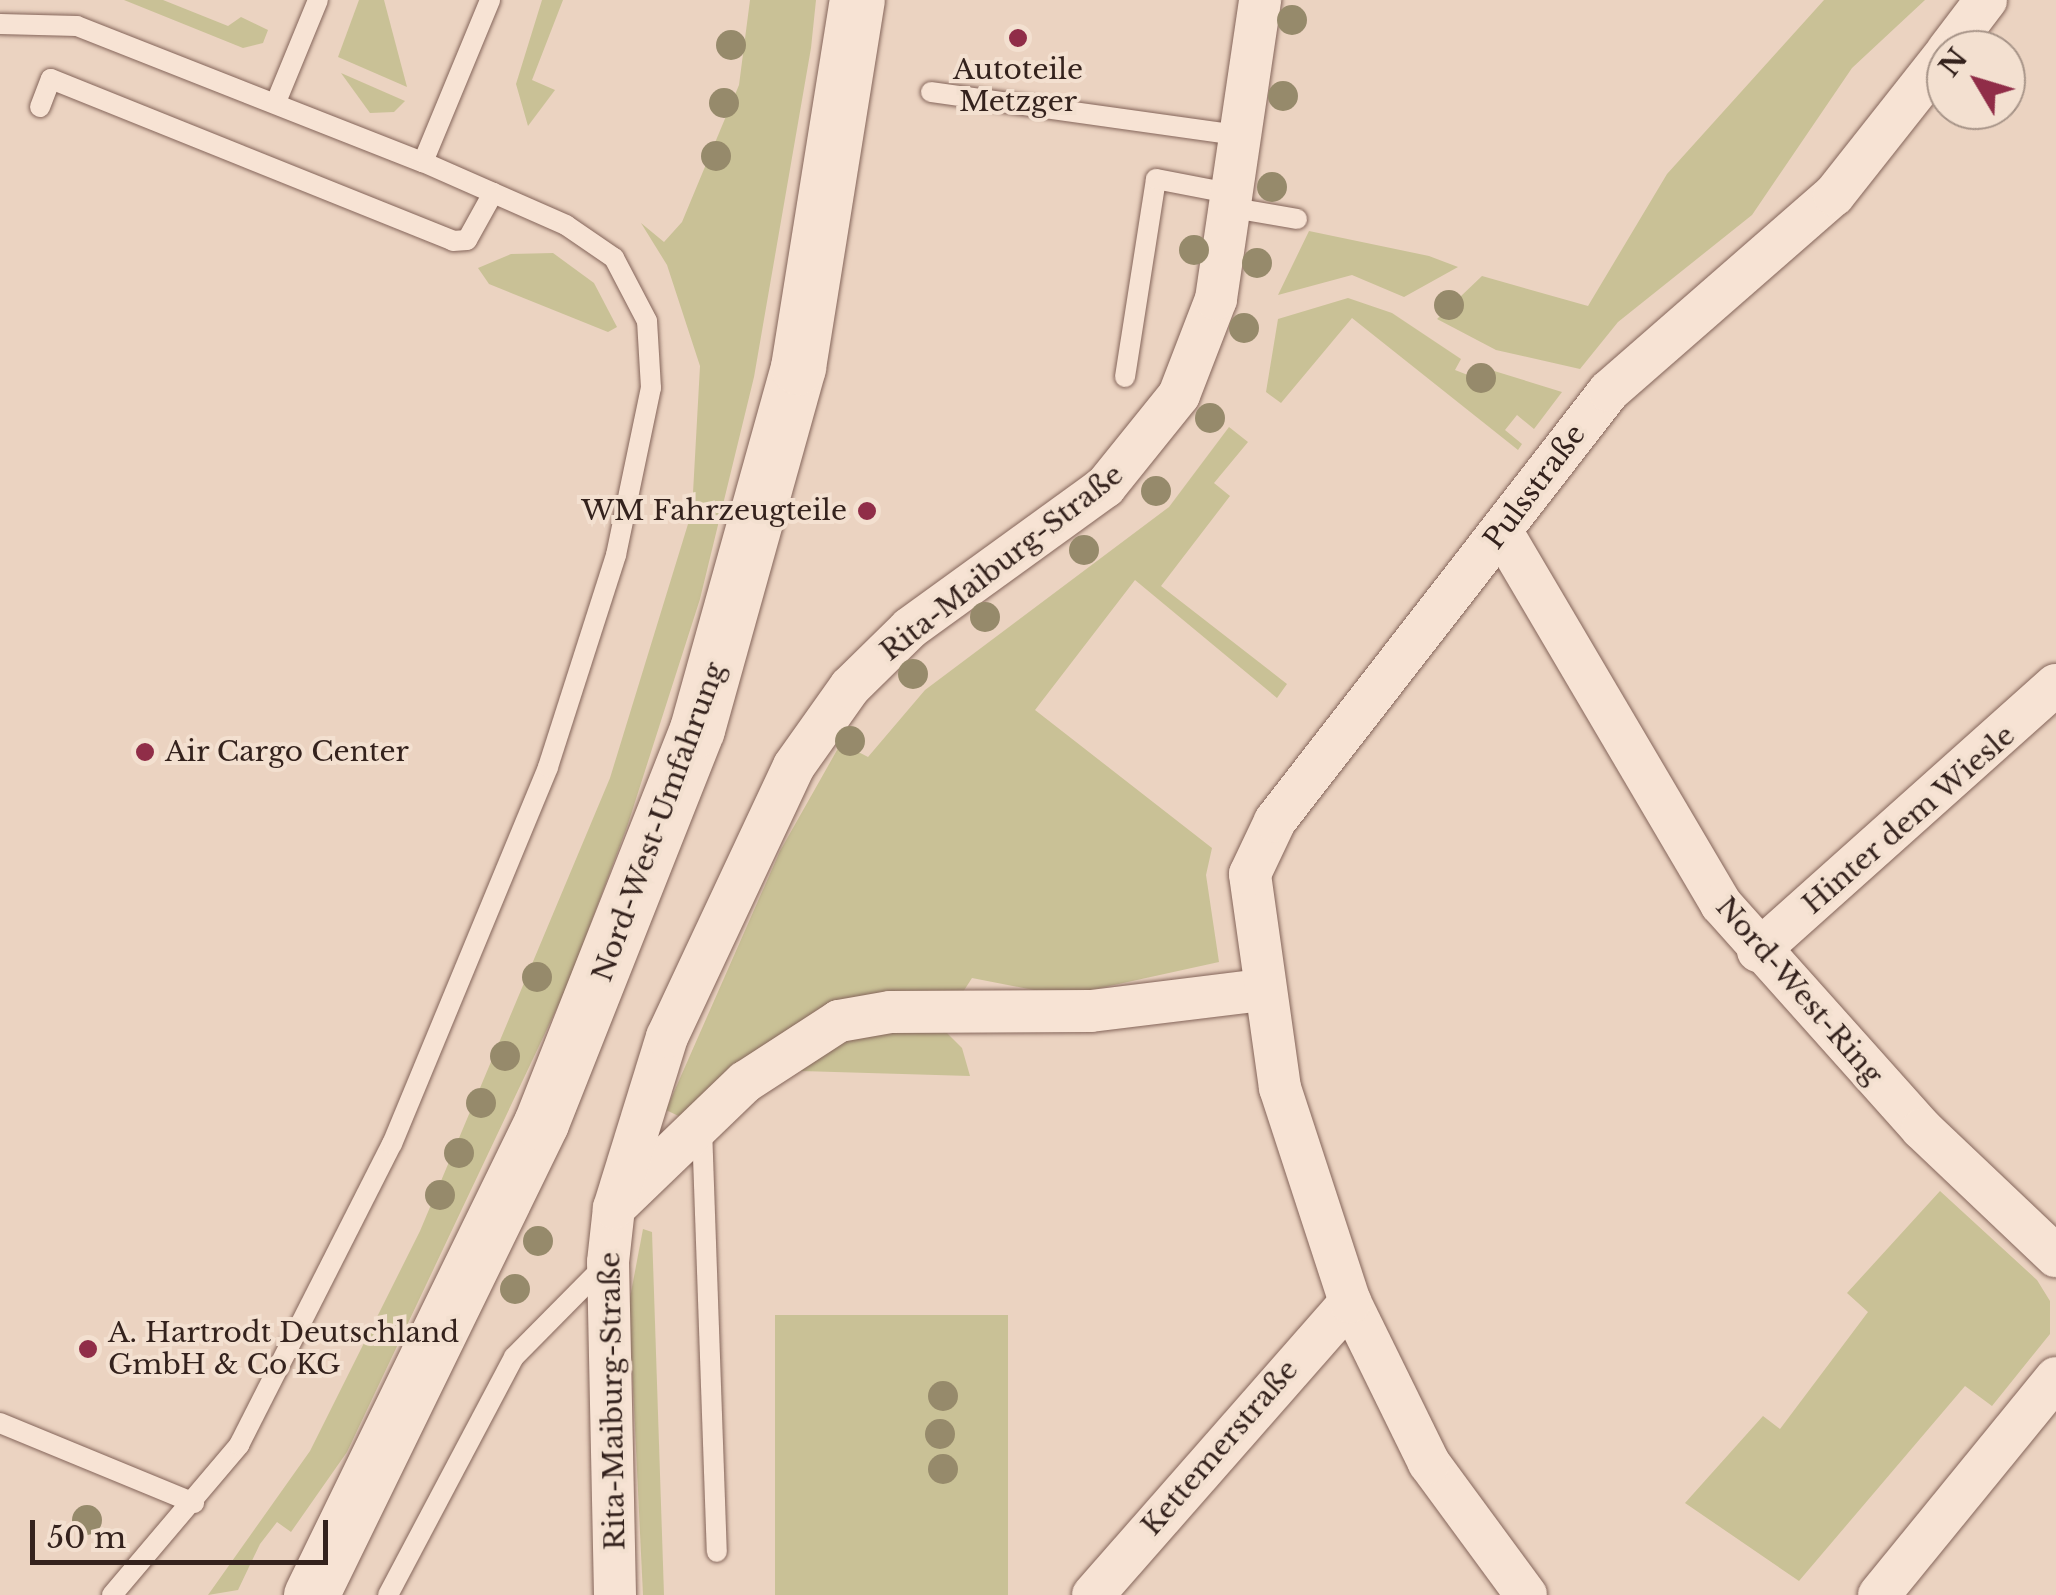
<!DOCTYPE html>
<meta charset="utf-8">
<style>
body{margin:0}
#map{position:relative;width:2056px;height:1595px;overflow:hidden;background:#ebd3c1;font-family:"Libre Baskerville",serif}
div>[style]{position:absolute}
[style*='--x']{left:calc(var(--x)*1px);top:calc(var(--y)*1px);width:calc(var(--w)*1px);rotate:calc(var(--a)*1deg)}
.green>*{inset:0;background:#c9c196;transform-origin:0 0}
.roads{filter:drop-shadow(0 0 2px #84655a) drop-shadow(0 0 2px #84655a)}
.lane>*{height:20px;margin:-10px;padding:0 10px;transform-origin:10px;border-radius:10px;background:#f7e3d4}
.street>*{height:42px;margin:-21px;padding:0 21px;transform-origin:21px;border-radius:21px;background:#f7e3d4}
.secondary>*{height:55px;margin:-27.5px;padding:0 27.5px;transform-origin:27.5px;border-radius:27.5px;background:#f7e3d4}
.trees>*{width:30px;height:30px;margin:-15px;border-radius:50%;background:#968a6b}
.dots>*{width:28px;height:28px;translate:-50% -50%;box-sizing:border-box;border:5px solid #f3e0d0;border-radius:50%}
span{translate:-50% -50%;white-space:nowrap;text-align:center;line-height:1.15;-webkit-text-stroke:8px #f3e0d0;paint-order:stroke}
.poi-label{font-size:28px;color:#34221d}
.right{translate:-100% -50%;text-align:right}
.left{translate:0 -50%;text-align:left}
.street-label{font-size:28px;color:#34221d}
.north{position:absolute;left:1926px;top:30px;width:100px;height:100px;box-sizing:border-box;background:#f3e0d0;border:2px solid #a79488;border-radius:50%;rotate:308deg;font-size:28px;font-weight:700;line-height:40px;text-align:center;color:#34221d}
.north::after{content:'';display:block;margin:auto;width:35px;height:45px;background:#902d48;clip-path:polygon(50% 0,100% 100%,50% 72%,0 100%)}
.scale{position:absolute;left:30px;top:1520px;width:298px;height:45px;box-sizing:border-box;border:5px solid #34221d;border-top:0;padding-left:12px;font-size:30px;line-height:35px;white-space:nowrap;color:#34221d;-webkit-text-stroke:8px #f3e0d0;paint-order:stroke}
</style>
<div id="map">
<div class="green">
<i style="clip-path:polygon(124px 0,163px 0,228px 26px,241px 17px,268px 30px,263px 43px,243px 48px)"></i>
<i style="clip-path:polygon(359px 0,384px 0,407px 87px,338px 57px)"></i>
<i style="clip-path:polygon(542px 0,563px 0,532px 80px,555px 90px,528px 126px,516px 84px)"></i>
<i style="clip-path:polygon(750px 0,816px 0,811px 48px,754px 377px,700px 599px,627px 827px,566px 989px,347px 1452px,291px 1532px,277px 1522px,260px 1544px,238px 1590px,208px 1595px,310px 1451px,420px 1231px,610px 778px,692px 511px,700px 366px,667px 265px,641px 223px,664px 242px,682px 222px,739px 85px)"></i>
<i style="clip-path:polygon(1824px 0,1925px 0,1852px 68px,1752px 215px,1618px 322px,1580px 369px,1496px 350px,1437px 319px,1482px 276px,1588px 306px,1667px 174px)"></i>
<i style="clip-path:polygon(341px 73px,405px 101px,394px 112px,370px 113px)"></i>
<i style="clip-path:polygon(1309px 231px,1429px 256px,1458px 267px,1404px 297px,1352px 275px,1278px 295px)"></i>
<i style="clip-path:polygon(553px 253px,594px 283px,617px 327px,608px 332px,489px 284px,478px 268px,511px 254px)"></i>
<i style="clip-path:polygon(1348px 298px,1392px 313px,1461px 359px,1455px 370px,1473px 377px,1478px 366px,1562px 392px,1534px 429px,1517px 415px,1505px 430px,1522px 444px,1518px 450px,1352px 318px,1281px 403px,1266px 392px,1278px 319px)"></i>
<i style="clip-path:polygon(1229px 427px,1248px 442px,1214px 483px,1230px 496px,1161px 586px,1287px 684px,1277px 698px,1135px 580px,1035px 710px,1212px 848px,1206px 875px,1219px 962px,1064px 996px,972px 978px,963px 992px,820px 1008px,687px 1120px,666px 1110px,780px 851px,841px 743px,868px 757px,925px 690px,1169px 507px)"></i>
<i style="clip-path:polygon(942px 1028px,962px 1048px,970px 1076px,801px 1071px,794px 1059px,846px 1033px)"></i>
<i style="clip-path:polygon(1940px 1191px,2037px 1280px,2050px 1301px,2050px 1334px,1992px 1406px,1965px 1386px,1799px 1581px,1685px 1503px,1763px 1416px,1780px 1429px,1868px 1312px,1847px 1293px)"></i>
<i style="clip-path:polygon(643px 1229px,652px 1232px,664px 1595px,643px 1595px,629px 1303px)"></i>
<i style="left:775px;top:1315px;width:233px;height:280px"></i>
</div>
<div class="roads">
<div class="lane">
<i style="--x:0;--y:24;--w:77;--a:1.5"></i>
<i style="--x:77;--y:26;--w:372;--a:21.5"></i>
<i style="--x:423;--y:162;--w:175;--a:-67.5"></i>
<i style="--x:931;--y:92;--w:317;--a:8"></i>
<i style="--x:276;--y:102;--w:110;--a:-67.6"></i>
<i style="--x:40;--y:107;--w:30;--a:-69"></i>
<i style="--x:51;--y:79;--w:433;--a:21.9"></i>
<i style="--x:453;--y:241;--w:14;--a:-4"></i>
<i style="--x:467;--y:240;--w:54;--a:-61"></i>
<i style="--x:1234;--y:208;--w:64;--a:9.9"></i>
<i style="--x:1125;--y:377;--w:200;--a:-81.1"></i>
<i style="--x:1156;--y:179;--w:79;--a:10.9"></i>
<i style="--x:702;--y:1128;--w:424;--a:88"></i>
<i style="--x:0;--y:1423;--w:210;--a:22.4"></i>
<i style="--x:112;--y:1595;--w:197;--a:-49.7"></i>
<i style="--x:239;--y:1445;--w:338;--a:-63.1"></i>
<i style="--x:392;--y:1144;--w:408;--a:-67.5"></i>
<i style="--x:548;--y:767;--w:223;--a:-72.2"></i>
<i style="--x:616;--y:555;--w:171;--a:-78.2"></i>
<i style="--x:651;--y:388;--w:67;--a:-93.4"></i>
<i style="--x:647;--y:321;--w:71;--a:-117.6"></i>
<i style="--x:614;--y:258;--w:58;--a:-145.5"></i>
<i style="--x:566;--y:225;--w:156;--a:-156.2"></i>
<i style="--x:388;--y:1595;--w:269;--a:-62.1"></i>
<i style="--x:514;--y:1357;--w:132;--a:-45.3"></i>
</div>
<div class="street">
<i style="--x:1948;--y:50;--w:63;--a:-52.8"></i>
<i style="--x:1502;--y:532;--w:432;--a:59.5"></i>
<i style="--x:1721;--y:904;--w:302;--a:48.2"></i>
<i style="--x:1922;--y:1129;--w:185;--a:43.5"></i>
<i style="--x:1758;--y:951;--w:399;--a:-41.8"></i>
<i style="--x:614;--y:1208;--w:182;--a:-43.9"></i>
<i style="--x:745;--y:1082;--w:112;--a:-33"></i>
<i style="--x:839;--y:1021;--w:52;--a:-10"></i>
<i style="--x:890;--y:1012;--w:201;--a:-0.3"></i>
<i style="--x:1091;--y:1011;--w:171;--a:-7"></i>
<i style="--x:615;--y:1595;--w:333;--a:-91.2"></i>
<i style="--x:608;--y:1262;--w:54;--a:-83.7"></i>
<i style="--x:614;--y:1208;--w:179;--a:-72.8"></i>
<i style="--x:667;--y:1037;--w:299;--a:-64.9"></i>
<i style="--x:794;--y:766;--w:97;--a:-54.7"></i>
<i style="--x:850;--y:687;--w:84;--a:-44.5"></i>
<i style="--x:910;--y:628;--w:241;--a:-35.9"></i>
<i style="--x:1105;--y:487;--w:118;--a:-51.2"></i>
<i style="--x:1179;--y:395;--w:103;--a:-68.9"></i>
<i style="--x:1216;--y:299;--w:302;--a:-81.6"></i>
<i style="--x:1093;--y:1595;--w:390;--a:-48.7"></i>
<i style="--x:1526;--y:1595;--w:164;--a:-126.3"></i>
<i style="--x:1429;--y:1463;--w:179;--a:-116.1"></i>
<i style="--x:1350;--y:1302;--w:225;--a:-108.1"></i>
<i style="--x:1280;--y:1088;--w:216;--a:-98"></i>
<i style="--x:1250;--y:874;--w:59;--a:-64.7"></i>
<i style="--x:1275;--y:821;--w:544;--a:-52.16"></i>
<i style="--x:1609;--y:391;--w:298;--a:-41.1"></i>
<i style="--x:1834;--y:195;--w:181;--a:-51.7"></i>
<i style="--x:1879;--y:1595;--w:280;--a:-50.8"></i>
</div>
<div class="secondary">
<i style="--x:311;--y:1595;--w:525;--a:-64.02"></i>
<i style="--x:541;--y:1123;--w:424;--a:-68.4"></i>
<i style="--x:697;--y:729;--w:376;--a:-74.4"></i>
<i style="--x:798;--y:367;--w:372;--a:-80.9"></i>
</div>
</div>
<div class="trees">
<i style="left:1292px;top:20px"></i>
<i style="left:731px;top:45px"></i>
<i style="left:1283px;top:96px"></i>
<i style="left:724px;top:103px"></i>
<i style="left:716px;top:156px"></i>
<i style="left:1272px;top:187px"></i>
<i style="left:1194px;top:250px"></i>
<i style="left:1257px;top:263px"></i>
<i style="left:1449px;top:305px"></i>
<i style="left:1244px;top:328px"></i>
<i style="left:1481px;top:378px"></i>
<i style="left:1210px;top:418px"></i>
<i style="left:1156px;top:491px"></i>
<i style="left:1084px;top:550px"></i>
<i style="left:985px;top:617px"></i>
<i style="left:913px;top:674px"></i>
<i style="left:850px;top:741px"></i>
<i style="left:537px;top:977px"></i>
<i style="left:505px;top:1056px"></i>
<i style="left:481px;top:1103px"></i>
<i style="left:459px;top:1153px"></i>
<i style="left:440px;top:1195px"></i>
<i style="left:538px;top:1241px"></i>
<i style="left:515px;top:1289px"></i>
<i style="left:943px;top:1396px"></i>
<i style="left:940px;top:1434px"></i>
<i style="left:943px;top:1469px"></i>
<i style="left:87px;top:1520px"></i>
</div>
<div class="dots">
<i style="left:1018px;top:38px;background:#902d48"></i>
<i style="left:867px;top:511px;background:#902d48"></i>
<i style="left:145px;top:752px;background:#902d48"></i>
<i style="left:88px;top:1349px;background:#902d48"></i>
</div>
<div class="poi-label">
<span style="left:1018px;top:86px">Autoteile<br>Metzger</span>
<span class="right" style="left:847px;top:511px">WM Fahrzeugteile</span>
<span class="left" style="left:165px;top:752px">Air Cargo Center</span>
<span class="left" style="left:108px;top:1349px">A. Hartrodt Deutschland<br>GmbH &amp; Co KG</span>
</div>
<div class="street-label">
<span style="left:1535px;top:487px;rotate:-53deg">Pulsstraße</span>
<span style="left:1002px;top:563px;rotate:-38deg">Rita-Maiburg-Straße</span>
<span style="left:1909px;top:820px;rotate:-41deg">Hinter dem Wiesle</span>
<span style="left:659px;top:822px;rotate:-70deg">Nord-West-Umfahrung</span>
<span style="left:1799px;top:991px;rotate:49deg">Nord-West-Ring</span>
<span style="left:613px;top:1401px;rotate:-91deg">Rita-Maiburg-Straße</span>
<span style="left:1220px;top:1448px;rotate:-49deg">Kettemerstraße</span>
</div>
<div class="north">N</div>
<div class="scale">50 m</div>
</div>
